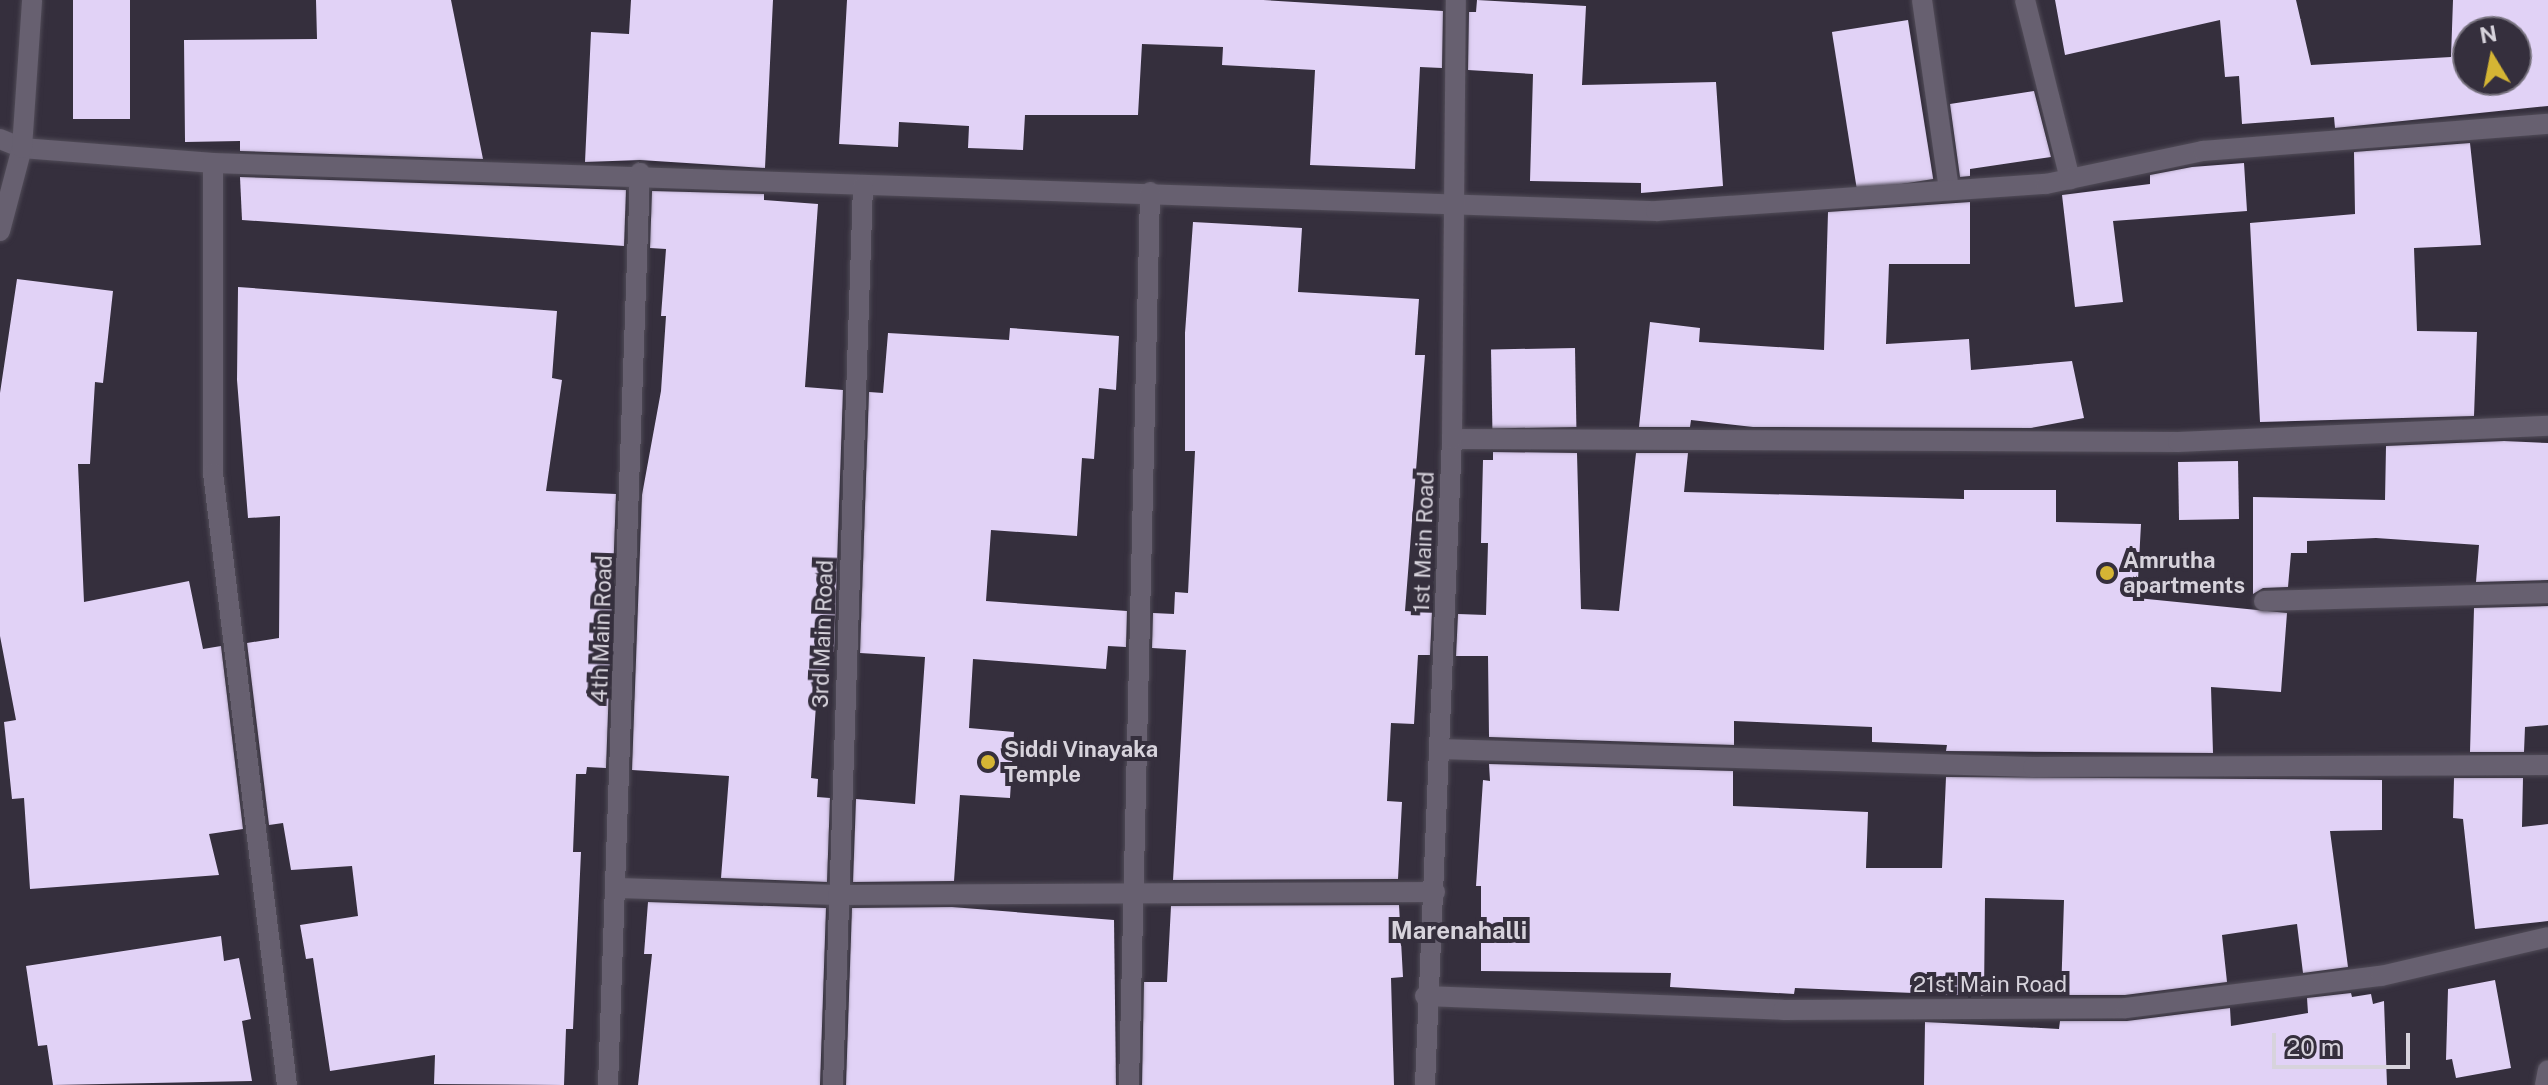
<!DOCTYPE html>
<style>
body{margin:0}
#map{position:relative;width:2548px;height:1085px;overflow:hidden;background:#352f3d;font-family:"Public Sans",sans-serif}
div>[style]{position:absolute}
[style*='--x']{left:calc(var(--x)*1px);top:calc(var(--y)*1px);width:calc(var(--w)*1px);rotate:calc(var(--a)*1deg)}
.building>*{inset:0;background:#e1d2f6;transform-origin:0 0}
.roads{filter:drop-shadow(0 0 2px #514c58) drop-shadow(0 0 2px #514c58)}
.minor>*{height:20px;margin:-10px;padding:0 10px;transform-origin:10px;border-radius:10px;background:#676070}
.dots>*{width:22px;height:22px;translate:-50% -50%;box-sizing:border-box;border:4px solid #352f3d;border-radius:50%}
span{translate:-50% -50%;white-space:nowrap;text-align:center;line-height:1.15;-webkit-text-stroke:8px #352f3d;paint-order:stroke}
.street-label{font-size:22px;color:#d7d3dc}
.poi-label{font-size:22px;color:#d7d3dc;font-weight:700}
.left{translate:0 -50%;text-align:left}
.neighbourhood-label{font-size:24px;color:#d7d3dc;font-weight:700}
.north{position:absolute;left:2452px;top:16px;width:80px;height:80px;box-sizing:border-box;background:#352f3d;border:2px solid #76717d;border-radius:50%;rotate:350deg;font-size:22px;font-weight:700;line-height:32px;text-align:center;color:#d7d3dc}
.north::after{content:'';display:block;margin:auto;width:28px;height:36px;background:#d5b534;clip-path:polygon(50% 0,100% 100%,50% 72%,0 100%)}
.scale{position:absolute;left:2272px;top:1033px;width:138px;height:36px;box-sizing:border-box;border:4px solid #d7d3dc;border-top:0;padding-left:10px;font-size:24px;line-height:28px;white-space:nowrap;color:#d7d3dc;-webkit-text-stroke:6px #352f3d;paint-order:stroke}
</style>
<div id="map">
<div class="building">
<i style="left:73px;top:0;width:57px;height:119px"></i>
<i style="clip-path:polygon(316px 0,451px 0,483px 159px,240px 151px,240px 141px,185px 142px,184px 40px,317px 39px)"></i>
<i style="clip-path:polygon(631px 0,773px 0,765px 168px,640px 160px,585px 162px,591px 32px,629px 34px)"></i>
<i style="clip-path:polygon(847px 0,1263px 0,1443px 11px,1442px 68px,1420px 67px,1415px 169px,1310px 165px,1315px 70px,1222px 65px,1223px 47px,1142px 44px,1138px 115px,1025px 115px,1023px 150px,968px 148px,969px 126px,899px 122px,898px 147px,839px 144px)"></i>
<i style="clip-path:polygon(1477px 0,1586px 6px,1582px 85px,1716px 82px,1723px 186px,1641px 193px,1641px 183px,1530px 181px,1533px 74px,1468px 70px,1469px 12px,1476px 12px)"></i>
<i style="clip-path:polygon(evenodd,2055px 0,2296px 0,2311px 65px,2451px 57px,2453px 0,2548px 0,2548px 106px,2335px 128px,2334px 117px,2242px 124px,2239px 76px,2225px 77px,2220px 20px,2065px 55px,2055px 0,2468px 32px,2516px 32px,2516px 80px,2468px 80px,2468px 32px)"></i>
<i style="left:1908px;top:20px;width:161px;height:77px;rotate:81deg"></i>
<i style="clip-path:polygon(2034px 91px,2051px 157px,1970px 169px,1970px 176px,1960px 177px,1950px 104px)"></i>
<i style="clip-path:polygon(2470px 143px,2481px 245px,2414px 248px,2417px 331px,2477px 332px,2474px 416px,2260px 422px,2250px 223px,2355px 214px,2354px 152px)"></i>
<i style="clip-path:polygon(2244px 163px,2247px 211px,2113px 221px,2123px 302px,2075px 307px,2062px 195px,2150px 184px,2150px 175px,2192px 167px)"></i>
<i style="clip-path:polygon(240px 177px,626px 190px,624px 246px,242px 220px)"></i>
<i style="clip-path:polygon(652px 191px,764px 194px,764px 200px,818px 204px,805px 387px,843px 390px,834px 652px,827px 651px,823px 706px,816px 705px,811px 778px,818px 779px,817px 797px,830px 798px,827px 882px,721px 878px,729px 776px,632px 770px,642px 495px,661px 391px,666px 316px,661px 316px,666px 249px,650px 248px)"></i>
<i style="clip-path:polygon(1970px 202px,1970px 264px,1889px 264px,1886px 344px,1969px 339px,1971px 370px,2072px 361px,2084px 418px,2031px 428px,1753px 427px,1691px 420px,1690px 427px,1639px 427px,1650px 322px,1700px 328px,1699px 342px,1824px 350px,1828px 212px)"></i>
<i style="clip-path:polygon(1193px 222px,1302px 228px,1298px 292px,1419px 299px,1415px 355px,1425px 355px,1405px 611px,1432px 612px,1430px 655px,1418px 655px,1414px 724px,1391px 723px,1387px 801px,1402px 802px,1398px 879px,1173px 880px,1186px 650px,1152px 648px,1153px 613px,1174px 614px,1175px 592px,1188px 593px,1195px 451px,1185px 451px,1185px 333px)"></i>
<i style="clip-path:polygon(17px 279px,113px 291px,103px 383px,95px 382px,90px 464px,78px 464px,84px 602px,189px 581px,203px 649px,221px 646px,243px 829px,209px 834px,219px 875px,30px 889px,24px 798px,12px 799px,4px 722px,16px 720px,0 636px,0 393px)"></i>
<i style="clip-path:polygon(238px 287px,557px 311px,552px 378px,562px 380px,546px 491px,616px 494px,606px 768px,587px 767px,586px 774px,576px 774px,573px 852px,581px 852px,573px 1029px,566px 1029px,564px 1085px,434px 1084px,435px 1055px,330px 1071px,313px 958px,306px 959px,300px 925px,358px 916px,352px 866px,291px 870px,283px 823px,269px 825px,247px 643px,279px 638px,280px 516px,248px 518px,237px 380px)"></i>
<i style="clip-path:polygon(1010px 328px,1119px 336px,1116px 390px,1099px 388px,1094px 459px,1082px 458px,1077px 536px,991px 530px,986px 601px,1127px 611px,1126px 647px,1108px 646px,1106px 669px,973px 659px,969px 728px,1014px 732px,1010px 798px,960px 795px,954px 881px,853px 882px,856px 799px,915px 804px,925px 657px,860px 653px,869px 392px,883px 393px,888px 333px,1009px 340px)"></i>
<i style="left:1575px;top:348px;width:79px;height:84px;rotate:89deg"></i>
<i style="clip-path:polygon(2504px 441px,2548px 443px,2548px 580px,2476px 582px,2479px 545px,2376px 538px,2307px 541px,2307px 553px,2291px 553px,2288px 587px,2263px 588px,2253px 594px,2253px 497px,2385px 500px,2386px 446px)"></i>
<i style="clip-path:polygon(1493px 452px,1577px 453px,1581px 609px,1619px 611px,1636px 453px,1688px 453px,1684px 492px,1964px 499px,1964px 490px,2056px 490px,2056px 522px,2141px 524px,2137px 598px,2287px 613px,2281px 692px,2211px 687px,2213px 753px,1946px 751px,1947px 745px,1872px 742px,1872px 727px,1734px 721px,1734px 745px,1489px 737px,1488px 656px,1456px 656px,1458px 614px,1486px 615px,1488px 543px,1481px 543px,1483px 460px,1493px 460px)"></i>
<i style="left:2238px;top:461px;width:58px;height:60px;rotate:89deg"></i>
<i style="clip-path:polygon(2548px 606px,2548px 725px,2525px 727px,2524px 752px,2470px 752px,2474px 608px)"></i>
<i style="clip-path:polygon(1489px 764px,1733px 771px,1733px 806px,1868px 812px,1866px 868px,1942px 868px,1946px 777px,2382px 780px,2382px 830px,2330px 831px,2348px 967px,2303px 973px,2297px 924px,2222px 935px,2227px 982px,2125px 995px,2061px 995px,2064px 900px,1985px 898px,1984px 996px,1795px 988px,1794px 994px,1670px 987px,1671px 973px,1481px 971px,1481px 886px,1476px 886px,1483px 780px,1490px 781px)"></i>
<i style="clip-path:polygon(2454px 778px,2523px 778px,2522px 827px,2548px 824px,2548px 921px,2475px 929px,2463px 819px,2453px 818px)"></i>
<i style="clip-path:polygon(648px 902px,826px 908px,820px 1085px,638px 1085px,652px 954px,644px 954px)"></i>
<i style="clip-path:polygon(1399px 905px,1403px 977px,1391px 978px,1394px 1085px,1142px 1085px,1144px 982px,1167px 982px,1171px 906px)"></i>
<i style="clip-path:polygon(952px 907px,1114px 920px,1116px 1085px,846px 1085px,852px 908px)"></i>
<i style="clip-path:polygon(221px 936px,224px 961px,239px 958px,251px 1019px,242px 1021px,252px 1081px,53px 1085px,47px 1045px,38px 1046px,26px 966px)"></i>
<i style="clip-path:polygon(2495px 980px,2511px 1068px,2456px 1078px,2452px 1059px,2446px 1060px,2448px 989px)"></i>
<i style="clip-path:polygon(2351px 993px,2352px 997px,2371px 994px,2373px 1004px,2384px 1001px,2387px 1085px,1924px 1085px,1925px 1022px,2059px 1029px,2060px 1021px,2127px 1021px,2230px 1008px,2231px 1026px,2308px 1013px,2307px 998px)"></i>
</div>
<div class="roads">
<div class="minor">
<i style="--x:1922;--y:0;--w:192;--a:81.9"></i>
<i style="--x:2025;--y:0;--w:185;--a:75.9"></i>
<i style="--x:0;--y:139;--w:24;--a:22"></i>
<i style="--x:22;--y:148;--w:192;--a:4.5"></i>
<i style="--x:213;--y:163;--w:1444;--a:1.91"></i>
<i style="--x:1656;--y:211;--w:391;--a:-4"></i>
<i style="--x:2046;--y:184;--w:160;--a:-11.9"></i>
<i style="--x:2203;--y:151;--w:346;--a:-4.5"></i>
<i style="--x:213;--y:163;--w:310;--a:90"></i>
<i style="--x:213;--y:473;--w:616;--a:83.11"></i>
<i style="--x:0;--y:231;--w:86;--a:-75.2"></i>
<i style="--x:22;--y:148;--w:148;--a:-86.1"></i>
<i style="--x:1452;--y:439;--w:726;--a:0.24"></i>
<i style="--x:2178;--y:442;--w:370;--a:-2.5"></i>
<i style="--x:2264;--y:601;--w:284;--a:-1.6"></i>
<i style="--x:1440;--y:749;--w:593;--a:1.74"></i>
<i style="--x:2033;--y:767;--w:515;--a:-0.22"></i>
<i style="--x:618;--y:888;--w:220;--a:1.8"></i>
<i style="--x:838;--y:895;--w:597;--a:-0.29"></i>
<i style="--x:1425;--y:996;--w:358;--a:2.2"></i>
<i style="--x:1783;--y:1010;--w:343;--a:-0.3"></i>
<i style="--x:2126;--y:1008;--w:257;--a:-7.2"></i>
<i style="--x:2381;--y:976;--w:171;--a:-13.1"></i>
<i style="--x:608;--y:1085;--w:913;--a:-87.99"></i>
<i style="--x:833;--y:1085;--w:900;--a:-88.09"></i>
<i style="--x:1129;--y:1085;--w:893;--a:-88.65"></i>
<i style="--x:1425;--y:1085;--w:647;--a:-87.61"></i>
<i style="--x:1452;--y:439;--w:439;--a:-89.5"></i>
<i style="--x:2545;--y:1085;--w:15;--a:-79"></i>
</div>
</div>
<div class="dots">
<i style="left:2107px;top:573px;background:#d5b534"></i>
<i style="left:988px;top:762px;background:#d5b534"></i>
</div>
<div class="street-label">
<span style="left:1424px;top:542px;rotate:-88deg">1st Main Road</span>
<span style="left:602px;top:629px;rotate:-88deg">4th Main Road</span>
<span style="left:823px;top:634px;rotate:-88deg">3rd Main Road</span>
<span style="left:1990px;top:985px">21st Main Road</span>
</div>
<div class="poi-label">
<span class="left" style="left:2123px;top:573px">Amrutha<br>apartments</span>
<span class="left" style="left:1004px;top:762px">Siddi Vinayaka<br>Temple</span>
</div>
<div class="neighbourhood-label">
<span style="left:1459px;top:931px">Marenahalli</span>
</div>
<div class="north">N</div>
<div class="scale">20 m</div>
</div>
